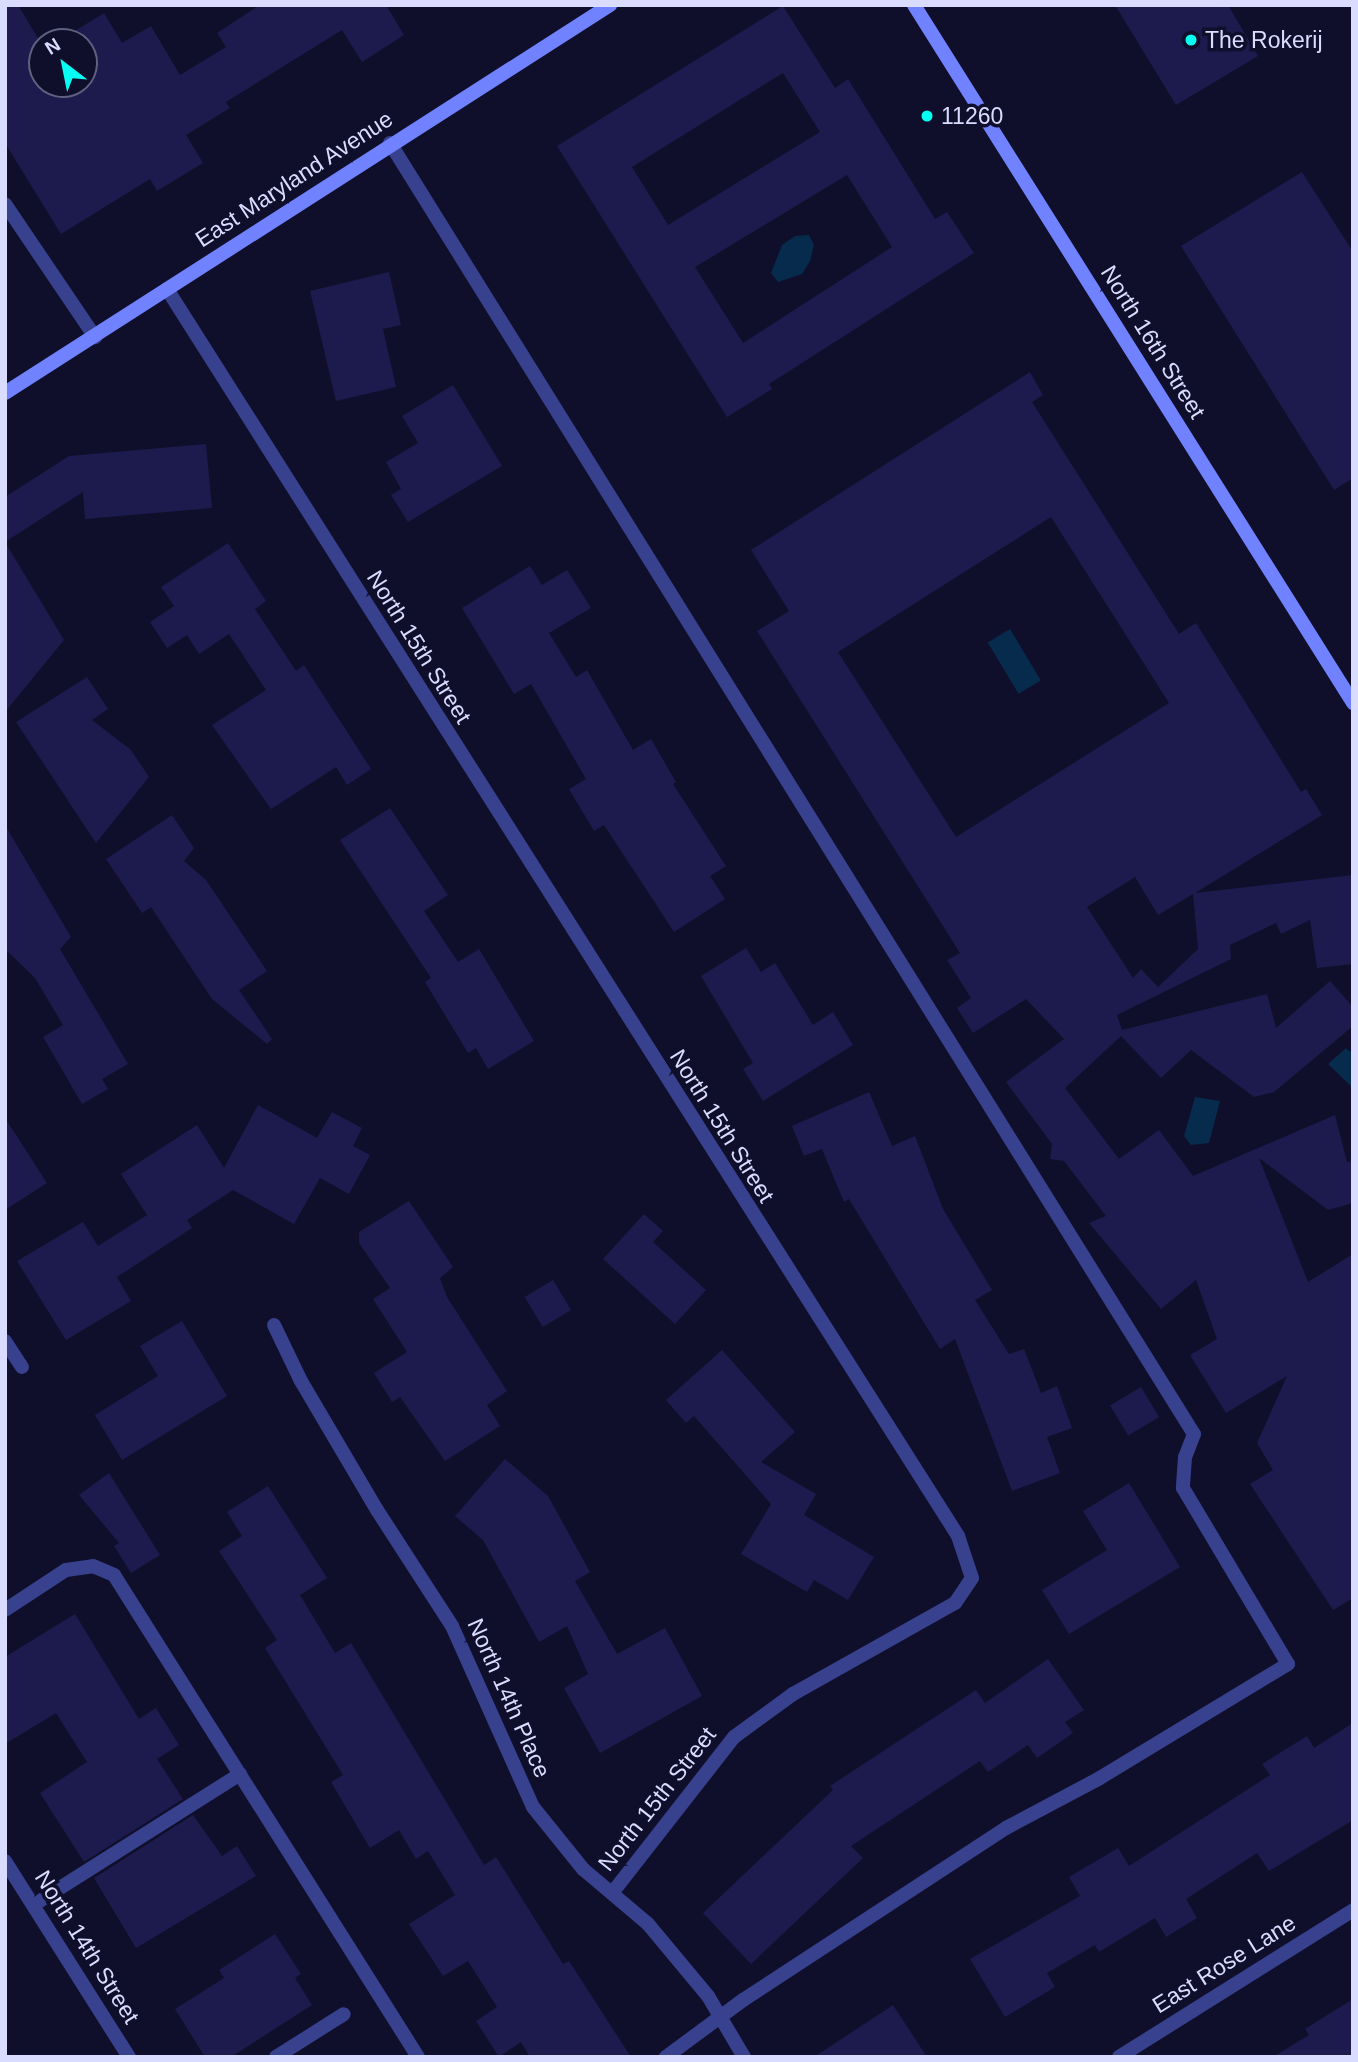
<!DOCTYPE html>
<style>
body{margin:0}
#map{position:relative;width:1358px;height:2062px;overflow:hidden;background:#100f2b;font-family:Helvetica,sans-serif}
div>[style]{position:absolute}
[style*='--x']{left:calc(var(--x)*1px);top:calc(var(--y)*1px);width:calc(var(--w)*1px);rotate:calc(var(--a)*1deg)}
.water>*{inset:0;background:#072b4c;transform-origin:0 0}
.building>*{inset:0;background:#1d1a4d;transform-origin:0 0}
.lane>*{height:14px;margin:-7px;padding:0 7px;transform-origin:7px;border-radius:7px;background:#37418d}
.street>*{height:14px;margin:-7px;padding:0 7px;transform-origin:7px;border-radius:7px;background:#37418d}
.secondary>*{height:14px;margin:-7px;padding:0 7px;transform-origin:7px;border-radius:7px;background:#7082ff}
.dots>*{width:19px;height:19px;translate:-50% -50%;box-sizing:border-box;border:4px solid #100f2b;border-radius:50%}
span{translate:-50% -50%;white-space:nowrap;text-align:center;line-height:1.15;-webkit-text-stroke:7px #100f2b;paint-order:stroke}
.poi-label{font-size:23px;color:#d9dbff}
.left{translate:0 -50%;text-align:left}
.street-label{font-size:23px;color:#d9dbff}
.frame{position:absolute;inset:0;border:7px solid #d9dbff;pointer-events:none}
.north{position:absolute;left:28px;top:28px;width:70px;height:70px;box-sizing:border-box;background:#100f2b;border:2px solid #606180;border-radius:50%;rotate:328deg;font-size:19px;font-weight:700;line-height:28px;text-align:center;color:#d9dbff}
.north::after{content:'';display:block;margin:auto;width:24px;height:32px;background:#05fff3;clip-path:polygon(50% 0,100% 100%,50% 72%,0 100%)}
</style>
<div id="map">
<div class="water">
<i style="clip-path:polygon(809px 235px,814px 245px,810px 261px,802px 274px,778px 282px,771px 273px,782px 245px,795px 236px)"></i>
<i style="left:1010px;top:629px;width:60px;height:26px;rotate:59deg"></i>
<i style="clip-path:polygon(1346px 1048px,1350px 1052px,1353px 1049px,1353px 1088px,1328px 1064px)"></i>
<i style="clip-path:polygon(1195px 1097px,1220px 1101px,1209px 1143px,1191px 1145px,1184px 1136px)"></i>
</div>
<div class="building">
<i style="clip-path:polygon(5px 5px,18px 5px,42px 45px,42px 84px,84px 84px,84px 42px,57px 42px,104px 13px,122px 43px,151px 26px,180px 75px,226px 47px,217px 33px,260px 5px,386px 5px,404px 35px,362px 62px,342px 30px,226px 102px,230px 108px,186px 135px,203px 163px,157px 191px,150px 179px,61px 234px,5px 143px)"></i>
<i style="clip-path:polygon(1115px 5px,1228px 5px,1258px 56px,1176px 105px)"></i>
<i style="clip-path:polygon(evenodd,783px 6px,835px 88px,848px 79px,935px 219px,947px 212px,974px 253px,769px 384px,772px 389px,727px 417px,557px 146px,783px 6px,783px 73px,820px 132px,668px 225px,632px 167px,783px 73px,783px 6px,847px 175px,892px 247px,743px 343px,695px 267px,847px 175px)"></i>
<i style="clip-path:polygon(1302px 172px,1353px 252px,1353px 478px,1334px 490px,1181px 246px)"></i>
<i style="clip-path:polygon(389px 272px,401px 325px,383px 329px,396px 387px,336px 401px,310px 291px)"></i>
<i style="clip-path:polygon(evenodd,1030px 372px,1043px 395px,1032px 402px,1179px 634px,1196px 623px,1301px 792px,1306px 789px,1322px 815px,1195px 893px,1353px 875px,1353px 964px,1317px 968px,1310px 920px,1281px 934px,1276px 923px,1230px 945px,1231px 959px,1117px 1015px,1122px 1030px,1267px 994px,1276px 1028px,1330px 981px,1353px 1007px,1353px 1026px,1274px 1092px,1254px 1097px,1191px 1050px,1161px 1078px,1121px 1036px,1065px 1088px,1119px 1159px,1159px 1130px,1193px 1176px,1335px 1115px,1347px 1162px,1353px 1161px,1353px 1203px,1328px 1210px,1259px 1158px,1308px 1282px,1353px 1254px,1353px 1598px,1333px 1610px,1250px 1484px,1273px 1470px,1257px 1443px,1287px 1376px,1226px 1413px,1190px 1355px,1217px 1339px,1196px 1280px,1161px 1309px,1089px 1223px,1106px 1216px,1064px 1161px,1050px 1159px,1052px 1144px,1006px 1082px,1064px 1039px,1026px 999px,973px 1033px,957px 1008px,971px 998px,947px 960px,960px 953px,757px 631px,789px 611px,751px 550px,1030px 372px,1051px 517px,1169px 703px,956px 837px,838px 652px,1051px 517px,1030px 372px,1135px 877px,1158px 915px,1193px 894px,1198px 949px,1158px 987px,1141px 969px,1133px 978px,1087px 907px,1135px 877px)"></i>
<i style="clip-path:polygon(453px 385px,502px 466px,408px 522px,391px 495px,401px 489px,386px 462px,418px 443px,402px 416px)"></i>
<i style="clip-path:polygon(206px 444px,212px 508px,85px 519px,83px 492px,5px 542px,5px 497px,69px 456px)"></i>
<i style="clip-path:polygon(5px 542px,64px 640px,5px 712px)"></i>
<i style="clip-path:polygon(228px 543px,266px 601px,255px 609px,296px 671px,304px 665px,371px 769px,347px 785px,336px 767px,271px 809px,212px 725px,266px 690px,229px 634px,199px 654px,187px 635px,167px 648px,150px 622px,174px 606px,161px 587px)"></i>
<i style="clip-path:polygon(530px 566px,542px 585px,567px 570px,591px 608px,549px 633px,576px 677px,587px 670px,633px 750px,651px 739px,676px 782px,673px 784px,726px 866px,710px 876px,725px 899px,674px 932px,604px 825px,594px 831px,569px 789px,586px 779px,531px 684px,514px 694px,462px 608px)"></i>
<i style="clip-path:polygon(87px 677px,108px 709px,92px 720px,131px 750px,149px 777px,96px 843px,16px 722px)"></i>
<i style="clip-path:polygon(390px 808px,448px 895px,424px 911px,458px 962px,479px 949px,534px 1041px,488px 1069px,476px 1048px,468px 1053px,425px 982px,431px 978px,340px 840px)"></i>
<i style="clip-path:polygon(172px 815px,194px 848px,184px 861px,206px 880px,267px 971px,239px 990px,272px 1039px,267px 1044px,212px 999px,151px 907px,142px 913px,106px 859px)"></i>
<i style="clip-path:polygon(5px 825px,71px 937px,60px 949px,128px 1064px,102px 1079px,108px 1089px,82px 1104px,43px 1037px,63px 1025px,35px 978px,5px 949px)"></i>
<i style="clip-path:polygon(746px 948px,761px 972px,775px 963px,813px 1025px,833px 1012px,853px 1045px,763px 1101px,743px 1069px,753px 1063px,701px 976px)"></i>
<i style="clip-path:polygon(869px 1092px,892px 1146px,915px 1136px,943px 1209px,992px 1290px,975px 1300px,1009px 1354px,1024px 1349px,1041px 1393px,1057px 1386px,1072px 1428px,1047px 1437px,1060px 1473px,1012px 1491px,955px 1339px,940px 1349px,849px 1199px,844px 1202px,822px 1149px,804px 1156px,792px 1126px)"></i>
<i style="clip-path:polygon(258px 1105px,317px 1138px,332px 1112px,362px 1128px,353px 1146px,370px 1155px,349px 1194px,320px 1178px,294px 1224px,233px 1190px,187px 1220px,192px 1228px,117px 1277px,131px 1301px,66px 1340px,17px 1261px,83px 1222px,98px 1246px,147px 1215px,121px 1174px,197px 1125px,224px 1168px)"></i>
<i style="clip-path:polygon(5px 1118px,47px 1183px,5px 1210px)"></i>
<i style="clip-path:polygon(409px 1201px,453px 1267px,440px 1278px,447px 1297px,507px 1391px,487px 1405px,500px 1426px,445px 1461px,400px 1397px,392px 1402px,374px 1373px,407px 1352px,373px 1299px,390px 1288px,359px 1243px,359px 1232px)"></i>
<i style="clip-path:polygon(644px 1214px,663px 1231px,653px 1242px,706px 1290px,675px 1324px,603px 1259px)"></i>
<i style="left:553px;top:1280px;width:35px;height:33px;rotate:59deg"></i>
<i style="clip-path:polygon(182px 1321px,227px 1396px,122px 1460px,95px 1415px,158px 1376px,140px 1346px)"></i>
<i style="clip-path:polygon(722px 1350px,795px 1432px,761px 1462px,816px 1494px,804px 1515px,874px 1557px,848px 1600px,814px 1580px,807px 1592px,741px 1554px,771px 1504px,694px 1416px,686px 1423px,666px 1400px)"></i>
<i style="left:1141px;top:1387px;width:35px;height:36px;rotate:59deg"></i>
<i style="clip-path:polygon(505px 1459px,548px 1496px,590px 1572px,575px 1581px,617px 1654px,665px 1628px,702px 1696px,600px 1753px,564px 1688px,588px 1674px,567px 1626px,539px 1642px,483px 1540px,455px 1516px)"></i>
<i style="clip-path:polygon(109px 1473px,160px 1555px,131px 1573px,114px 1546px,119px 1543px,79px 1495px)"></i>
<i style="clip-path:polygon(1129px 1483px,1180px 1567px,1069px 1634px,1042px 1590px,1107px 1550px,1083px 1511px)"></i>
<i style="clip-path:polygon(268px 1486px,327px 1578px,300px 1595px,335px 1653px,351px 1643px,484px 1865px,496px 1857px,563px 1964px,569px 1961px,631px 2057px,530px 2057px,521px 2042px,499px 2057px,476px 2021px,497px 2007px,468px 1961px,443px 1976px,409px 1924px,455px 1895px,428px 1851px,416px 1859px,399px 1830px,370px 1848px,331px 1782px,343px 1775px,265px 1648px,277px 1640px,219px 1551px,242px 1536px,227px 1512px)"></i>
<i style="clip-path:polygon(75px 1614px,139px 1719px,156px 1708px,179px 1745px,157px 1759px,183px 1799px,84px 1862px,40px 1793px,87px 1762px,56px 1713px,5px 1744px,5px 1657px)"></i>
<i style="clip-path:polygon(1048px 1659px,1084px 1710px,1065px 1722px,1073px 1733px,1037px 1758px,1028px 1745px,988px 1772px,980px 1761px,851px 1846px,863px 1858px,751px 1964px,703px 1913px,833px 1790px,830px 1786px,976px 1690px,985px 1703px)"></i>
<i style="clip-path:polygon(1353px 1723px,1353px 1820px,1269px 1871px,1257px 1853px,1186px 1899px,1197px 1918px,1166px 1937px,1155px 1918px,1099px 1952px,1095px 1945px,1047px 1973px,1055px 1987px,1005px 2017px,970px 1959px,1080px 1896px,1069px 1877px,1118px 1848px,1129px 1866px,1270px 1775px,1262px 1764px,1307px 1736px,1314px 1748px)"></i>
<i style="clip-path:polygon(193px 1815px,222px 1856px,237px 1846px,256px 1876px,136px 1948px,94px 1878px)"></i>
<i style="clip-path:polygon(275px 1934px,301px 1974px,295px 1978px,312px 2005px,231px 2057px,205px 2057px,175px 2009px,224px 1978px,219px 1970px)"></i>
<i style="clip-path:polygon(1353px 1999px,1353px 2057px,1273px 2057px,1309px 2035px,1305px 2029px)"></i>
<i style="clip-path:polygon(893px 2005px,927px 2057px,814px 2057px)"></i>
</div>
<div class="lane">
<i style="--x:390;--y:143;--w:1521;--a:58.09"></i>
<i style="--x:1194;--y:1434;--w:25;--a:111"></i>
<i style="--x:1185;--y:1457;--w:31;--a:94"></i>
<i style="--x:1183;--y:1488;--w:205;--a:59.2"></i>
<i style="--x:1288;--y:1664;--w:220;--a:148.8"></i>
<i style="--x:1100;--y:1778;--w:106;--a:152"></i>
<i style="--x:1006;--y:1828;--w:314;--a:146.8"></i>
<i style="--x:743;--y:2000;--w:96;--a:143.5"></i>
<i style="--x:5;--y:1610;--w:73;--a:-33.3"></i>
<i style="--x:66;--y:1570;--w:27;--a:-8"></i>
<i style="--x:93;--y:1566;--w:23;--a:23"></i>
<i style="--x:114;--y:1575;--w:570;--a:57.76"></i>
<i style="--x:33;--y:1905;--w:245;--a:-32.3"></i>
<i style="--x:276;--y:2057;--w:80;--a:-32.3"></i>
</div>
<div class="street">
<i style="--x:5;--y:204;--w:161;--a:55.9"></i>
<i style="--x:167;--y:289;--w:1477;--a:57.61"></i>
<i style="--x:958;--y:1536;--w:44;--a:71.6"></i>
<i style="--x:972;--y:1578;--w:30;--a:124"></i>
<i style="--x:955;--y:1603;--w:186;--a:150.7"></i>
<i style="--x:793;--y:1694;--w:73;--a:143.9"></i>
<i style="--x:734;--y:1737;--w:198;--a:128"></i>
<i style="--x:274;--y:1325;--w:62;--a:64.3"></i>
<i style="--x:301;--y:1381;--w:150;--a:59.5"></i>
<i style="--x:377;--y:1510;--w:138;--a:57.1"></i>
<i style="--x:452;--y:1626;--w:198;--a:65.9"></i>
<i style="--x:533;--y:1807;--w:80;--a:51.1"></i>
<i style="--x:583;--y:1869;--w:85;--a:40.2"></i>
<i style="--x:648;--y:1924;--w:94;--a:50.2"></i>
<i style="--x:708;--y:1996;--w:71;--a:59.5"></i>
<i style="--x:5;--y:1341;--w:31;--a:57"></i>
<i style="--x:5;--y:1861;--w:232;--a:57.7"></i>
<i style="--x:1119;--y:2057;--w:276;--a:-32.1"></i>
</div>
<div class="secondary">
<i style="--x:914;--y:5;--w:825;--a:57.83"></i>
<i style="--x:5;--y:393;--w:719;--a:-32.67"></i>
</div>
<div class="dots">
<i style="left:1191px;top:40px;background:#05fff3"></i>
<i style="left:927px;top:116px;background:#05fff3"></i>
</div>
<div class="poi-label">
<span class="left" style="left:1205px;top:40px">The Rokerij</span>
<span class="left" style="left:941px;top:116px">11260</span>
</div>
<div class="street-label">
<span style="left:294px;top:179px;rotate:-33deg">East Maryland Avenue</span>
<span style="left:1153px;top:342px;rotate:58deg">North 16th Street</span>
<span style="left:419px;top:647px;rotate:58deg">North 15th Street</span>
<span style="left:722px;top:1126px;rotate:58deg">North 15th Street</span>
<span style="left:509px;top:1698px;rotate:66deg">North 14th Place</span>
<span style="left:657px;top:1799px;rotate:-52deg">North 15th Street</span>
<span style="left:87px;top:1947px;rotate:58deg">North 14th Street</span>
<span style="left:1224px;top:1964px;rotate:-32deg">East Rose Lane</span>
</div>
<div class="frame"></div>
<div class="north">N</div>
</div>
